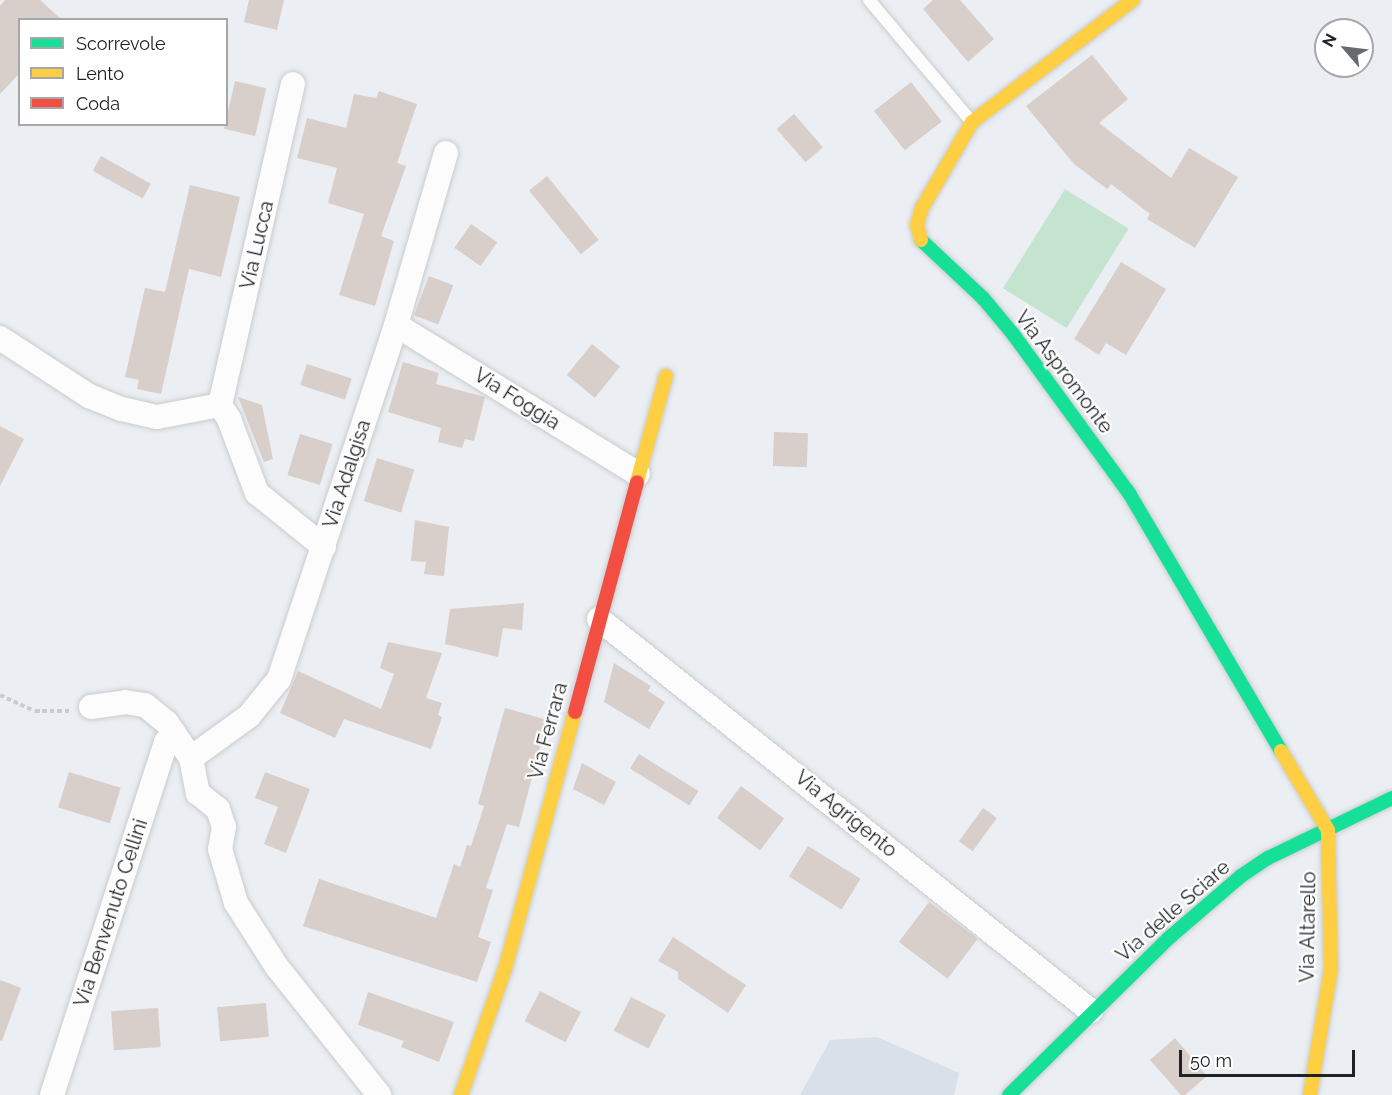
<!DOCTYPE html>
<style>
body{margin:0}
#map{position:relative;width:1392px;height:1095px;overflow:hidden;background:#ebeef2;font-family:Raleway,sans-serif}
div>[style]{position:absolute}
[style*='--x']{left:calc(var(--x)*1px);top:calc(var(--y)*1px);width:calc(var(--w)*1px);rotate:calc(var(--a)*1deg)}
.built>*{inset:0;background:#d9e0e9}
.green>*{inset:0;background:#c4e4d0;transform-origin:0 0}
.building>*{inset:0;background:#d8ceca;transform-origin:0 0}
.path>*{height:4px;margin-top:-2px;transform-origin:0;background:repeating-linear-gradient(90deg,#cacbcd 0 4.5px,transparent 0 7.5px)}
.roads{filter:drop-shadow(0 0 2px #c9cccf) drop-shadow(0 0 2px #c9cccf)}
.lane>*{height:12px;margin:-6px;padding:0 6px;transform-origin:6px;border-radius:6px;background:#fcfcfd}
.street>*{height:24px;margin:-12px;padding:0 12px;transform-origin:12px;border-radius:12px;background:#fcfcfd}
.fast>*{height:14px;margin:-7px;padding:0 7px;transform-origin:7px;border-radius:7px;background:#16e098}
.slow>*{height:14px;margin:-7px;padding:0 7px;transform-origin:7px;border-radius:7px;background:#ffcf43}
.jam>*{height:14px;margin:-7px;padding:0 7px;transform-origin:7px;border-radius:7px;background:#f24e42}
span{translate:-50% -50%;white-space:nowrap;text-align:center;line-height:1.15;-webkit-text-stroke:4.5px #fff;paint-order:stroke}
.street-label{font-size:20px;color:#202325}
.legend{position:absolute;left:18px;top:18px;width:210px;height:108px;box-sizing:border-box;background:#fff;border:2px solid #a6a7a8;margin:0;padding:8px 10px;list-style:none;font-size:18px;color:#202325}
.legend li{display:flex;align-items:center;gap:12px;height:30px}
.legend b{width:30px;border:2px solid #a6a7a8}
.north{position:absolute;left:1314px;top:18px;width:60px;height:60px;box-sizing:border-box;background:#fff;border:2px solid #a6a7a8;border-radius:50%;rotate:298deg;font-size:16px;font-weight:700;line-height:24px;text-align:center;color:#202325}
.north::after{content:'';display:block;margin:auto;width:21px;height:27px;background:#676a6d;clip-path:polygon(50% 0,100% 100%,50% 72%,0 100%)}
.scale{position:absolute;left:1179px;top:1050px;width:176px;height:27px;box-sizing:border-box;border:3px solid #202325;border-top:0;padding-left:8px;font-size:18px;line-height:21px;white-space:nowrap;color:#202325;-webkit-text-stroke:4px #fff;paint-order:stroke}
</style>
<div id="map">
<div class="built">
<i style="clip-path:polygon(877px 1037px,959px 1073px,954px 1095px,800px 1095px,830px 1040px)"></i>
</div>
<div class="green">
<i style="left:1065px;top:189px;width:75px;height:117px;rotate:32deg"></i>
</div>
<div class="building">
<i style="clip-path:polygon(5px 0,40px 0,62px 20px,20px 20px,20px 73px,0 94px,0 6px)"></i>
<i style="clip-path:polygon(249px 0,284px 0,277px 30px,244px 22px)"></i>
<i style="clip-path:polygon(933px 0,960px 0,994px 39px,968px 62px,923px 9px)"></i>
<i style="clip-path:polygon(1092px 55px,1128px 99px,1099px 123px,1171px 178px,1189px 148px,1238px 177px,1195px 248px,1147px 219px,1150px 214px,1111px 184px,1107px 189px,1074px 164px,1026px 106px)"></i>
<i style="left:235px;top:81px;width:32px;height:49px;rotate:13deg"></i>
<i style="left:911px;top:82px;width:50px;height:47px;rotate:52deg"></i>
<i style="clip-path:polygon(379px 91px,417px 104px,397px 163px,406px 166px,381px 236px,394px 241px,375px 306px,339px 295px,364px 214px,328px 203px,337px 168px,297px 158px,307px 118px,346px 128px,354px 94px,376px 98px)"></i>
<i style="left:794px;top:114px;width:44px;height:23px;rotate:49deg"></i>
<i style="left:101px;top:156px;width:57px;height:17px;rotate:29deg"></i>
<i style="left:547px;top:176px;width:82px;height:23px;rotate:51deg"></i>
<i style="clip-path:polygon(190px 185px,240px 197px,221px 277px,189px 269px,161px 394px,137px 389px,139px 380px,125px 377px,145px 288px,165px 292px)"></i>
<i style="left:471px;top:224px;width:32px;height:29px;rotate:35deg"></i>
<i style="clip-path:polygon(1121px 262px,1166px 289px,1126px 355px,1106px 343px,1099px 355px,1074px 339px)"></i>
<i style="left:429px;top:276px;width:26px;height:42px;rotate:21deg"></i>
<i style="left:592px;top:344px;width:36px;height:40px;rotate:39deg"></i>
<i style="clip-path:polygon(403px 362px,439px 373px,436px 384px,485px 397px,474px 441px,465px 439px,462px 448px,438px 442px,441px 428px,388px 412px)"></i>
<i style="left:307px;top:364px;width:47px;height:22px;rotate:18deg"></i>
<i style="clip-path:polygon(238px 397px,262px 405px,273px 459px,264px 462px)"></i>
<i style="clip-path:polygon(0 426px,24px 439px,0 486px)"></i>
<i style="left:774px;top:432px;width:34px;height:34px;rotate:2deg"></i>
<i style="left:300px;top:434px;width:34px;height:43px;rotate:17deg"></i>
<i style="left:377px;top:458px;width:39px;height:45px;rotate:17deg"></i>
<i style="clip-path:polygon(415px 520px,449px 527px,444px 576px,424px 574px,426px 562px,411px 561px)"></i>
<i style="clip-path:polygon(524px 603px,522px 630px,503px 628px,498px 657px,445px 644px,450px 609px)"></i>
<i style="clip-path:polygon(388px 642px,442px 653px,426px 698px,442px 703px,438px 715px,442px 717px,431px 749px,344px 719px,335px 738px,280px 713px,298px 671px,381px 709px,394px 674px,380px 668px)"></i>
<i style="clip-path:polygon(614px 663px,651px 686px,648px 691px,665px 702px,649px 729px,604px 702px)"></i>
<i style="clip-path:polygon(505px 708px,547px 720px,519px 827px,507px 824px,486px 888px,493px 890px,478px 937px,491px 942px,477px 982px,303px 926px,319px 879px,436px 918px,454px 864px,460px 867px,467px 845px,471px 846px,484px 806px,478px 804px)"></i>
<i style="left:639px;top:754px;width:70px;height:17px;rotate:32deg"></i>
<i style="clip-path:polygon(582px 763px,616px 782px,604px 805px,573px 789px)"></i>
<i style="left:69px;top:772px;width:54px;height:37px;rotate:17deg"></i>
<i style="clip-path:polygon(265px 772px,310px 789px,286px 853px,264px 844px,278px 807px,255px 798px)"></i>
<i style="left:741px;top:786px;width:54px;height:40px;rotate:37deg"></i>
<i style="left:983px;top:808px;width:17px;height:41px;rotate:36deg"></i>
<i style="left:808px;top:846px;width:62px;height:36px;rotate:32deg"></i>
<i style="left:929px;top:902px;width:61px;height:50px;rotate:37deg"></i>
<i style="clip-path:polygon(673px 937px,746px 985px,728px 1013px,678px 979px,678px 972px,658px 961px)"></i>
<i style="clip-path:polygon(0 980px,21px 988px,2px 1041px,0 1040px)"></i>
<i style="left:540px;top:991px;width:46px;height:34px;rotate:27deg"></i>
<i style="clip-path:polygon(368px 992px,454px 1022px,439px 1062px,401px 1047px,404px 1041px,358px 1025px)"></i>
<i style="left:631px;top:997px;width:39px;height:38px;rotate:27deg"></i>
<i style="left:266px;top:1003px;width:34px;height:49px;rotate:85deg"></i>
<i style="left:158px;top:1008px;width:39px;height:47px;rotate:86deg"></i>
<i style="clip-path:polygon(1175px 1038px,1207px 1076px,1185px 1095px,1181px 1095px,1150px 1060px)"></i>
</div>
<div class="path">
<i style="--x:0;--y:695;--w:38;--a:25"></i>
<i style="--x:35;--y:711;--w:35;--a:0"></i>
</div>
<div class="roads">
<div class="lane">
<i style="--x:869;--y:0;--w:158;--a:49.9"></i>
</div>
<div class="street">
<i style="--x:396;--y:325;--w:284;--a:31.6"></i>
<i style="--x:0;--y:338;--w:106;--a:33.1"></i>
<i style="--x:89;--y:396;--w:35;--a:22"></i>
<i style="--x:122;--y:409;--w:36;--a:13"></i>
<i style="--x:157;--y:417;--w:64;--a:-10.8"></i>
<i style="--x:220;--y:405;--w:17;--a:57"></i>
<i style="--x:229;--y:419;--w:79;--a:69.3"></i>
<i style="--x:257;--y:493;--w:86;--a:38.9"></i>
<i style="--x:220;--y:405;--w:329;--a:-77.2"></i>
<i style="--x:599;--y:619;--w:629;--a:38.55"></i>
<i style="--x:91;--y:707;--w:34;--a:-8"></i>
<i style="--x:125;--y:702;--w:20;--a:9"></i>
<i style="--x:145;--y:705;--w:28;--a:39"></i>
<i style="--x:167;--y:723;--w:42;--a:55.6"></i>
<i style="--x:191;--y:758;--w:36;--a:79"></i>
<i style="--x:198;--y:793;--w:26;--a:39"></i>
<i style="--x:218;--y:809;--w:19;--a:72"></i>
<i style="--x:224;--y:827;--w:22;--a:100"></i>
<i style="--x:220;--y:849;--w:56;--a:73.5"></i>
<i style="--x:236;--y:903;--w:76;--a:57.4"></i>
<i style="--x:277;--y:967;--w:164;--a:51.4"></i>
<i style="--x:191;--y:758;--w:72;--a:-35.9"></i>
<i style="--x:249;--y:716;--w:48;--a:-51"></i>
<i style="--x:279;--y:679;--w:373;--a:-71.7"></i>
<i style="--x:396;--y:325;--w:179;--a:-73.8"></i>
<i style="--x:52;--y:1095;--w:371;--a:-72.1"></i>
<i style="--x:166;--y:742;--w:12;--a:-48"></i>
</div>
<div class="fast">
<i style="--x:921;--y:240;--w:85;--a:43.1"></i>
<i style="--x:983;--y:298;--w:47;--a:50.2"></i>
<i style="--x:1013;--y:334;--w:197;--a:53.9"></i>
<i style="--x:1129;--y:493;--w:299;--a:59.5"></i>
<i style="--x:1009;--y:1095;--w:226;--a:-44.5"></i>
<i style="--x:1170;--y:937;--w:94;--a:-40.7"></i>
<i style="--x:1241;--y:876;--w:32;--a:-34"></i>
<i style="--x:1268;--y:858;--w:138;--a:-25.8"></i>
</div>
<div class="slow">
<i style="--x:921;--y:240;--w:16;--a:-105"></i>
<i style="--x:917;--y:225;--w:18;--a:-74"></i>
<i style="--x:922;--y:208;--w:99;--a:-59.8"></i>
<i style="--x:972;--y:122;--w:202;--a:-37.2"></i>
<i style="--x:637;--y:482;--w:110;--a:-74.7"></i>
<i style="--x:1281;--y:751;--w:92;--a:59.3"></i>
<i style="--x:1328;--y:830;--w:139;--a:88.8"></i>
<i style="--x:1331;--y:969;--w:128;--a:99.5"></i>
<i style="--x:461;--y:1095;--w:133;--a:-70.8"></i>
<i style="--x:505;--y:969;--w:266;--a:-74.8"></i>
</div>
<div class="jam">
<i style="--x:575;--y:712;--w:238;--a:-74.9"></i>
</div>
</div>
<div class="street-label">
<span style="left:257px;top:245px;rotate:-77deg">Via Lucca</span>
<span style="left:1064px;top:372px;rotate:53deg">Via Aspromonte</span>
<span style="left:517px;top:399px;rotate:32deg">Via Foggia</span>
<span style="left:347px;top:474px;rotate:-72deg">Via Adalgisa</span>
<span style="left:548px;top:731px;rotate:-75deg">Via Ferrara</span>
<span style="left:846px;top:814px;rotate:39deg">Via Agrigento</span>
<span style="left:1173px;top:911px;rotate:-41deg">Via delle Sciare</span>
<span style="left:111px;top:913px;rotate:-72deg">Via Benvenuto Cellini</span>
<span style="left:1308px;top:927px;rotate:-89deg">Via Altarello</span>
</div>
<ul class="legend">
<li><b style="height:8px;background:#16e098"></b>Scorrevole</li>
<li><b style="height:8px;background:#ffcf43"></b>Lento</li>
<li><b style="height:8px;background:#f24e42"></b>Coda</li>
</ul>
<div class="north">N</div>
<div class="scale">50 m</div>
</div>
